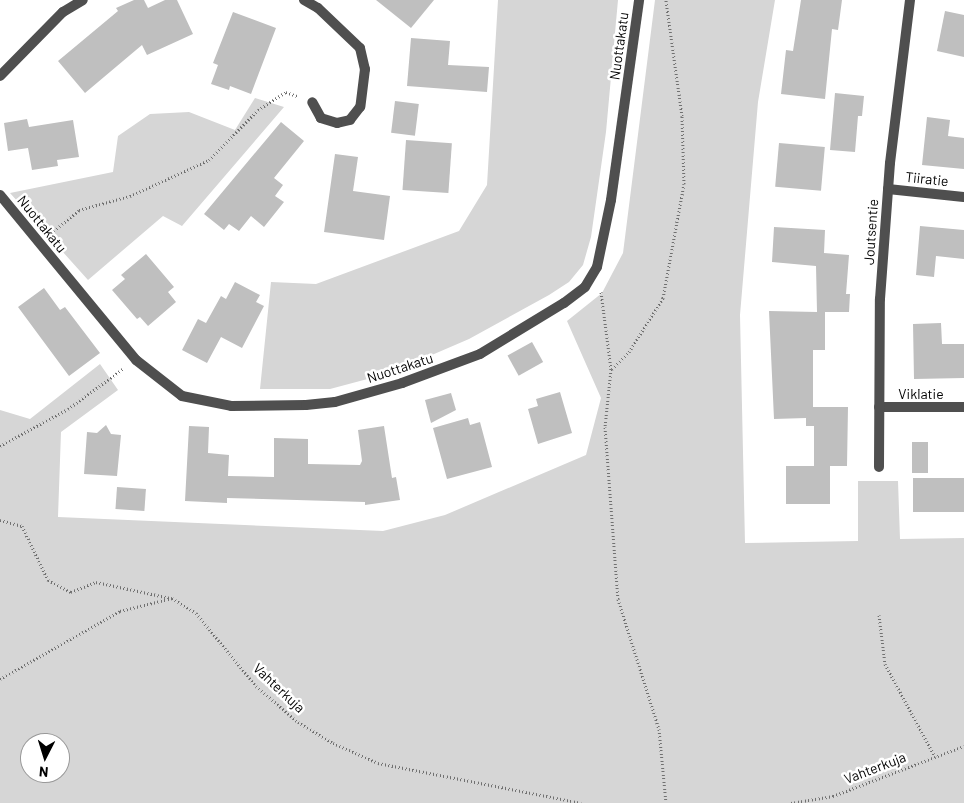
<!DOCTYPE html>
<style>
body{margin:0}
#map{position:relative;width:964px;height:803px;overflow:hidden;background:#fff;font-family:Barlow,sans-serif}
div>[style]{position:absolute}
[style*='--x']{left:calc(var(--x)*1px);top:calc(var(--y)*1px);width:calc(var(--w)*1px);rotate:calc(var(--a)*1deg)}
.green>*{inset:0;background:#d6d6d6}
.building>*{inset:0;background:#bfbfbf;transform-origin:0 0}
.path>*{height:3px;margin-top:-1.5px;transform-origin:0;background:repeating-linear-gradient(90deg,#717171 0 1px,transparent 0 3.5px)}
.street>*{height:10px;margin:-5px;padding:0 5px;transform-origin:5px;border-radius:5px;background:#4f4f4f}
span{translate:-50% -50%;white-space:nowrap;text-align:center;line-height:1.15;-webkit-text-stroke:5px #fff;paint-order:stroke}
.street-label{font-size:14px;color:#000}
.north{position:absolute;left:20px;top:733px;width:50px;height:50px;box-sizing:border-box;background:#fff;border:1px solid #999;border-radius:50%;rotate:185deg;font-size:14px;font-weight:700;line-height:20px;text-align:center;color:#000}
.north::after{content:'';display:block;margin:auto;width:18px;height:22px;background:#000;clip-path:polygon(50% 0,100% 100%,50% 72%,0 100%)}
</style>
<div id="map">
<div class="green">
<i style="clip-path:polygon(498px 0,618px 0,606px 132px,591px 237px,583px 265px,569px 282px,549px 295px,469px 339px,390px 373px,330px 389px,260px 389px,271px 282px,316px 284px,459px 231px,487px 185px)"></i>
<i style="clip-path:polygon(evenodd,655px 0,775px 0,758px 102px,740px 315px,745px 543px,858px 541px,858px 481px,898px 481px,900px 539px,964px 538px,964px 803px,0 803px,0 410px,30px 419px,100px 364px,118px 390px,61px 432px,58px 517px,383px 531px,445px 515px,586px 455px,601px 398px,567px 321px,602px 293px,623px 253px,655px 0,30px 743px,60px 743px,60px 773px,30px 773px,30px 743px)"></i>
<i style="clip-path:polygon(255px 98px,284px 107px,182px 226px,163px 216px,88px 280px,10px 193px,113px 172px,118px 136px,150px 114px,189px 112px,235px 130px)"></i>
</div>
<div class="building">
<i style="clip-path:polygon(134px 0,144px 0,148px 8px,165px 0,177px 0,193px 34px,147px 55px,142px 45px,85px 93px,58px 61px,118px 11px,116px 8px)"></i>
<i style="clip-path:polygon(376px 0,434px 0,411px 28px)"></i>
<i style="clip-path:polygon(801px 0,842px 0,838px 30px,832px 29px,825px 99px,781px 94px,786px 50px,793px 51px)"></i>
<i style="clip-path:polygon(945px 11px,964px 15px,964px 57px,937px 51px)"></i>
<i style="clip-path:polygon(233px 12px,276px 28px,251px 94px,230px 86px,229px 90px,211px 84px,218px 65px,213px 63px)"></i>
<i style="clip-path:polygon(411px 38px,450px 41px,448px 65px,489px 67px,487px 92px,407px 86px)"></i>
<i style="clip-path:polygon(835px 93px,864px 96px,862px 116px,858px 116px,855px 152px,830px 150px)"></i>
<i style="left:395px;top:101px;width:24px;height:32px;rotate:7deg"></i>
<i style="clip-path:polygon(927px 117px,950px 120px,948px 136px,964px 138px,964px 169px,922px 165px)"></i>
<i style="clip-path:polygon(27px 119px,29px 127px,73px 120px,79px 157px,57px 160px,58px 166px,32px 170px,28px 148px,8px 151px,4px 123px)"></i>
<i style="clip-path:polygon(281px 122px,304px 141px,274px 178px,283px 185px,275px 196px,284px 202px,264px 227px,251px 216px,239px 231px,229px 224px,224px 230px,204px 214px)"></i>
<i style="left:406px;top:140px;width:46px;height:50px;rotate:4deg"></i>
<i style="left:779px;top:143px;width:46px;height:44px;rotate:5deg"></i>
<i style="clip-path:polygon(335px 154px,358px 157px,353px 191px,390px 196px,384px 240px,324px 232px)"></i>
<i style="clip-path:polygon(920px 226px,964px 230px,964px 259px,936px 256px,934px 277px,916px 275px)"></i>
<i style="clip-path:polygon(774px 227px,825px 230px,824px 253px,849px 255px,846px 294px,850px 294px,849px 312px,825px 312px,825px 350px,813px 350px,813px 407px,848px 407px,847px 466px,830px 466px,830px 504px,786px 504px,786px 466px,814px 466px,814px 426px,806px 426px,806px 418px,774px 419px,769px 311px,817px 312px,816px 266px,772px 262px)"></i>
<i style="clip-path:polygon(146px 254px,174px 287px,168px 292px,176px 302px,148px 326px,140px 317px,137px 319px,112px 290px,125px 279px,121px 275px)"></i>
<i style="clip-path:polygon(235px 282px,260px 295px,256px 302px,264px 306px,242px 348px,221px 337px,207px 363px,182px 350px,198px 319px,206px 323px,221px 296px,226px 299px)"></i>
<i style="clip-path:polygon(44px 288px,60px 310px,65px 307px,100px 353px,69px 376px,18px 307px)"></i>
<i style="clip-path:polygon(941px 323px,942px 344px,964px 344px,964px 378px,914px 379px,913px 324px)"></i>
<i style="left:532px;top:342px;width:23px;height:28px;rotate:61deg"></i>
<i style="clip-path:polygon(560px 392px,572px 433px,538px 444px,528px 409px,538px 406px,536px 399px)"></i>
<i style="clip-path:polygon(451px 393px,456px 410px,431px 423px,425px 400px)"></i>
<i style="clip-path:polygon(468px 418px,470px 425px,480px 422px,492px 467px,447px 479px,433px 428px)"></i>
<i style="clip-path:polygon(106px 425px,111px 434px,121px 435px,117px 476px,84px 474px,87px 432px,97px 433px)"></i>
<i style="clip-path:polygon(189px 426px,209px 427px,208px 453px,229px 455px,228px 476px,274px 477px,274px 438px,308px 439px,308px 464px,360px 465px,362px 461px,358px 430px,384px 426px,392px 478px,396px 477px,400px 500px,365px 505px,365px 502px,227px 498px,227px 503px,185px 501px)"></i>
<i style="left:912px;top:442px;width:16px;height:31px"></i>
<i style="left:964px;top:478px;width:34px;height:51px;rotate:90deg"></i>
<i style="left:117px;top:487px;width:29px;height:22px;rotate:4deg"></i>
</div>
<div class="path">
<i style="--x:51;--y:233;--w:36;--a:-39"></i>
<i style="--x:79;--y:210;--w:53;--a:-15.4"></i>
<i style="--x:130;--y:196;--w:87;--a:-24.5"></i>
<i style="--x:209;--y:160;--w:70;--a:-45.6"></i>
<i style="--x:258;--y:110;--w:33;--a:-33"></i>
<i style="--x:286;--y:92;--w:12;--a:20"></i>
<i style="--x:601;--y:292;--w:78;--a:82.6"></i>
<i style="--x:611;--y:369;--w:58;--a:95.9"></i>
<i style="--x:605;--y:427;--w:172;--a:85.7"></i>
<i style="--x:618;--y:599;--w:136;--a:72.5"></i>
<i style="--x:659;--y:729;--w:74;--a:84.6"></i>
<i style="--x:612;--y:369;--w:24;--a:-45"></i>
<i style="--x:629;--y:352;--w:64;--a:-57.8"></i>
<i style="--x:663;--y:298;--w:116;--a:-79.6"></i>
<i style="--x:684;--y:184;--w:68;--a:-91.7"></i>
<i style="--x:682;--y:116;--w:117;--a:-97.9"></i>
<i style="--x:0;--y:446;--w:77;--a:-28.6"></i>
<i style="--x:68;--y:409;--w:69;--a:-36.2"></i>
<i style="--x:0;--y:520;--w:23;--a:15"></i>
<i style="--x:22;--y:526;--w:60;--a:64.3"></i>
<i style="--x:48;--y:580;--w:26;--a:28"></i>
<i style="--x:71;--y:592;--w:27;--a:-22"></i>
<i style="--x:96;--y:582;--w:76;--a:12.2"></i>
<i style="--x:879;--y:615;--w:49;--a:83"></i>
<i style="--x:885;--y:664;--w:106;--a:61.7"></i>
<i style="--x:0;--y:679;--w:138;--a:-29.5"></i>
<i style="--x:120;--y:611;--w:54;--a:-14"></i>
<i style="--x:172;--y:598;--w:28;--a:32"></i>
<i style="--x:196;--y:613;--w:94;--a:50.6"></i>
<i style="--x:256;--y:686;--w:55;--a:40.6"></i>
<i style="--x:298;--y:722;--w:41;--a:31"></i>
<i style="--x:333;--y:743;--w:49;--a:24"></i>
<i style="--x:378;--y:763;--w:207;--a:11.1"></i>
<i style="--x:791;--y:803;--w:43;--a:-9.5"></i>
<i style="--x:833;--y:796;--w:140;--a:-20.9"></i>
</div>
<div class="street">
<i style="--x:304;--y:0;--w:16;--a:30"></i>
<i style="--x:318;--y:8;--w:58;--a:43.6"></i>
<i style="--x:360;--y:48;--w:22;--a:77"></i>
<i style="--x:365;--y:69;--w:38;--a:97"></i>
<i style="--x:360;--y:107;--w:16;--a:128"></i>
<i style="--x:350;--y:120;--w:13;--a:167"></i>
<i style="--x:337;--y:123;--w:17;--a:-163"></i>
<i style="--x:321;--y:118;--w:18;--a:-119"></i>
<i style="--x:0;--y:76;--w:90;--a:-45.5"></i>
<i style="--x:63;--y:12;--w:23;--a:-31"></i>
<i style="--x:888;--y:189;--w:76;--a:6"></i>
<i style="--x:0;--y:195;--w:214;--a:50.5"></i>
<i style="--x:136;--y:360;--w:58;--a:38"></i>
<i style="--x:182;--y:396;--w:50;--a:11.5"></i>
<i style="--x:231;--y:406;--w:75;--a:-0.8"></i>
<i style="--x:306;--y:405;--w:29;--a:-6"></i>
<i style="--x:335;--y:402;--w:70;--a:-15.8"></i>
<i style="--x:402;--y:383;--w:83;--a:-20.4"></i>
<i style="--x:480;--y:354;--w:98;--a:-31.3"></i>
<i style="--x:564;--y:303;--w:26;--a:-37"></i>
<i style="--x:585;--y:287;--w:23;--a:-59"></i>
<i style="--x:597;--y:267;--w:68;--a:-78.2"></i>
<i style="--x:611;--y:200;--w:202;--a:-82"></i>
<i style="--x:879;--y:407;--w:85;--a:0"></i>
<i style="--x:879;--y:467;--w:168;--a:-89.7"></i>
<i style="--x:880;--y:299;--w:136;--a:-85.8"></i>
<i style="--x:890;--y:163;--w:164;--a:-83"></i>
</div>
<div class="street-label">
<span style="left:619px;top:46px;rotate:-82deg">Nuottakatu</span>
<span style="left:927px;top:179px;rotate:6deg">Tiiratie</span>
<span style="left:42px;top:224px;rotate:51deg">Nuottakatu</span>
<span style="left:871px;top:232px;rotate:-86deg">Joutsentie</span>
<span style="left:400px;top:368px;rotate:-18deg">Nuottakatu</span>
<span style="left:921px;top:394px">Viklatie</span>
<span style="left:279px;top:688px;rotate:43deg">Vahterkuja</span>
<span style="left:875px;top:768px;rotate:-21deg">Vahterkuja</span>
</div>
<div class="north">N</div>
</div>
